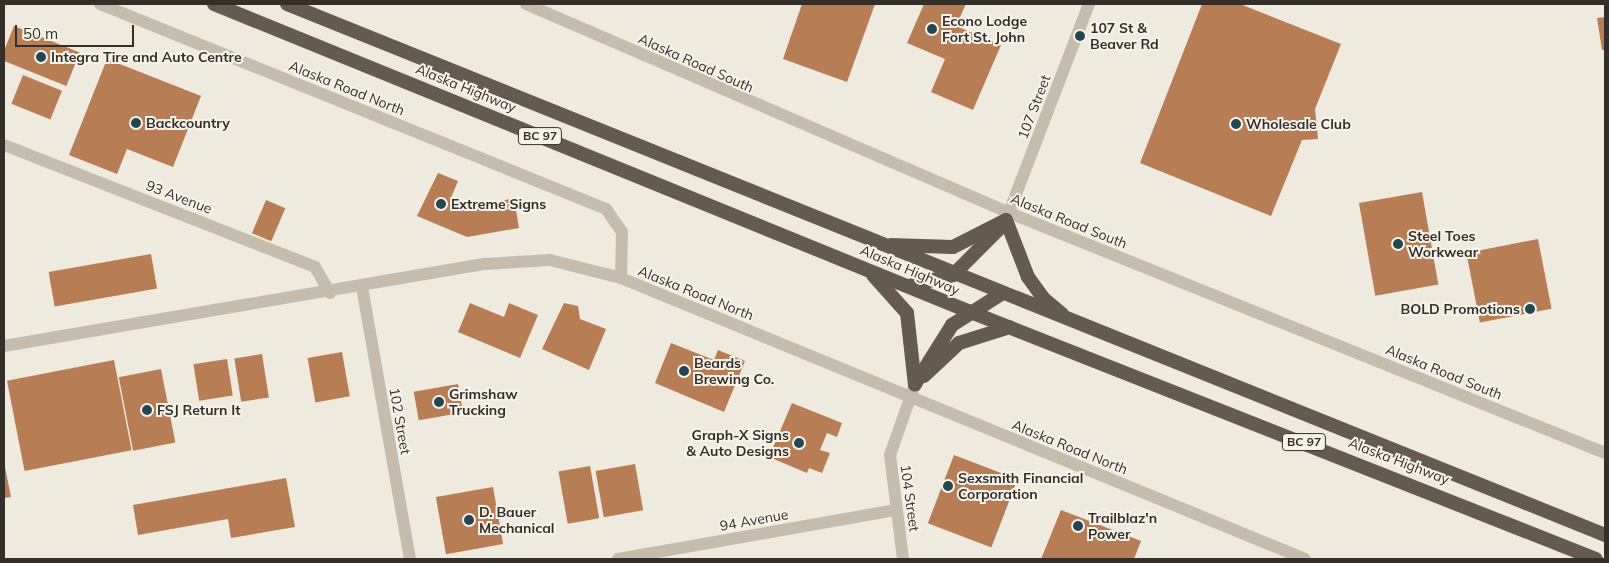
<!DOCTYPE html>
<style>
body{margin:0}
#map{position:relative;width:1609px;height:563px;overflow:hidden;background:#efeade;font-family:Mulish,sans-serif}
div>[style]{position:absolute}
[style*='--x']{left:calc(var(--x)*1px);top:calc(var(--y)*1px);width:calc(var(--w)*1px);rotate:calc(var(--a)*1deg)}
.building>*{inset:0;background:#b77d54;transform-origin:0 0}
.minor>*{height:12px;margin:-6px;padding:0 6px;transform-origin:6px;border-radius:6px;background:#c6bcab}
.tertiary>*{height:12px;margin:-6px;padding:0 6px;transform-origin:6px;border-radius:6px;background:#c6bcab}
.trunk>*{height:14px;margin:-7px;padding:0 7px;transform-origin:7px;border-radius:7px;background:#645a4f}
.dots>*{width:14px;height:14px;translate:-50% -50%;box-sizing:border-box;border:2px solid #f7f3ea;border-radius:50%}
span{translate:-50% -50%;white-space:nowrap;text-align:center;line-height:1.15;-webkit-text-stroke:4px #f7f3ea;paint-order:stroke}
.shield-label span{padding:1px 4px;background:#f7f3ea;border:1px solid;border-radius:4px;-webkit-text-stroke-width:0}
.shield-label{font-size:12px;color:#352f29;font-weight:700}
.poi-label{font-size:14px;color:#352f29;font-weight:700}
.left{translate:0 -50%;text-align:left}
.right{translate:-100% -50%;text-align:right}
.street-label{font-size:14px;color:#352f29}
.frame{position:absolute;inset:0;border:5px solid #352f29;pointer-events:none}
.scale{position:absolute;left:15px;top:25px;width:119px;height:22px;box-sizing:border-box;border:2px solid #352f29;border-top:0;padding-left:6px;font-size:15px;line-height:18px;white-space:nowrap;color:#352f29;-webkit-text-stroke:4px #f7f3ea;paint-order:stroke}
</style>
<div id="map">
<div class="building">
<i style="clip-path:polygon(802px 4px,875px 4px,847px 82px,783px 59px)"></i>
<i style="clip-path:polygon(924px 4px,966px 4px,956px 26px,1001px 45px,973px 110px,931px 92px,945px 59px,907px 43px)"></i>
<i style="clip-path:polygon(1202px 4px,1240px 4px,1341px 44px,1315px 109px,1318px 139px,1302px 140px,1271px 216px,1140px 163px)"></i>
<i style="clip-path:polygon(1605px 17px,1605px 50px,1602px 50px,1597px 18px)"></i>
<i style="left:14px;top:26px;width:71px;height:36px;rotate:22deg"></i>
<i style="clip-path:polygon(107px 59px,201px 96px,173px 167px,127px 149px,117px 174px,69px 155px)"></i>
<i style="left:23px;top:75px;width:42px;height:31px;rotate:22deg"></i>
<i style="clip-path:polygon(438px 173px,458px 181px,450px 200px,469px 208px,514px 198px,519px 228px,467px 237px,417px 216px)"></i>
<i style="left:1422px;top:192px;width:94px;height:64px;rotate:80deg"></i>
<i style="left:266px;top:200px;width:21px;height:36px;rotate:23deg"></i>
<i style="left:1538px;top:239px;width:71px;height:73px;rotate:79deg"></i>
<i style="left:151px;top:254px;width:35px;height:104px;rotate:80deg"></i>
<i style="clip-path:polygon(470px 303px,504px 317px,509px 303px,538px 315px,520px 358px,458px 332px)"></i>
<i style="clip-path:polygon(564px 303px,578px 306px,580px 319px,606px 329px,589px 370px,542px 349px)"></i>
<i style="clip-path:polygon(671px 343px,714px 360px,718px 350px,745px 361px,724px 412px,655px 383px)"></i>
<i style="left:342px;top:352px;width:45px;height:35px;rotate:80deg"></i>
<i style="left:262px;top:354px;width:44px;height:28px;rotate:81deg"></i>
<i style="left:227px;top:359px;width:37px;height:34px;rotate:81deg"></i>
<i style="left:114px;top:360px;width:92px;height:109px;rotate:79deg"></i>
<i style="left:161px;top:369px;width:75px;height:43px;rotate:79deg"></i>
<i style="left:458px;top:384px;width:29px;height:45px;rotate:80deg"></i>
<i style="clip-path:polygon(792px 403px,842px 423px,837px 437px,827px 433px,820px 450px,830px 453px,822px 473px,809px 468px,807px 473px,769px 457px)"></i>
<i style="left:954px;top:455px;width:68px;height:73px;rotate:21deg"></i>
<i style="clip-path:polygon(4px 462px,11px 497px,4px 498px)"></i>
<i style="left:635px;top:464px;width:47px;height:40px;rotate:80deg"></i>
<i style="left:590px;top:466px;width:53px;height:32px;rotate:80deg"></i>
<i style="clip-path:polygon(286px 478px,295px 527px,231px 538px,228px 519px,138px 535px,133px 505px)"></i>
<i style="left:493px;top:487px;width:58px;height:58px;rotate:80deg"></i>
<i style="clip-path:polygon(1061px 510px,1141px 541px,1134px 559px,1041px 559px)"></i>
</div>
<div class="minor">
<i style="--x:100;--y:4;--w:546;--a:22.05"></i>
<i style="--x:606;--y:209;--w:28;--a:55"></i>
<i style="--x:622;--y:232;--w:46;--a:91.2"></i>
<i style="--x:526;--y:4;--w:527;--a:23.36"></i>
<i style="--x:1010;--y:213;--w:642;--a:21.97"></i>
<i style="--x:4;--y:145;--w:334;--a:21.4"></i>
<i style="--x:315;--y:267;--w:30;--a:60"></i>
<i style="--x:1006;--y:220;--w:231;--a:-69"></i>
<i style="--x:362;--y:287;--w:276;--a:80"></i>
<i style="--x:618;--y:559;--w:281;--a:-10"></i>
<i style="--x:903;--y:559;--w:105;--a:-97.1"></i>
<i style="--x:890;--y:455;--w:72;--a:-70.6"></i>
</div>
<div class="tertiary">
<i style="--x:4;--y:346;--w:488;--a:-9.7"></i>
<i style="--x:485;--y:264;--w:65;--a:-3.5"></i>
<i style="--x:550;--y:260;--w:73;--a:14.2"></i>
<i style="--x:621;--y:278;--w:739;--a:22.33"></i>
</div>
<div class="trunk">
<i style="--x:214;--y:4;--w:814;--a:22.15"></i>
<i style="--x:968;--y:311;--w:675;--a:21.55"></i>
<i style="--x:287;--y:4;--w:1421;--a:21.94"></i>
<i style="--x:1006;--y:220;--w:61;--a:68.9"></i>
<i style="--x:1028;--y:277;--w:26;--a:54"></i>
<i style="--x:1043;--y:298;--w:25;--a:40"></i>
<i style="--x:891;--y:245;--w:62;--a:1.8"></i>
<i style="--x:953;--y:247;--w:59;--a:-27"></i>
<i style="--x:873;--y:275;--w:51;--a:48.2"></i>
<i style="--x:907;--y:313;--w:72;--a:83.7"></i>
<i style="--x:909;--y:286;--w:45;--a:-14"></i>
<i style="--x:953;--y:275;--w:65;--a:-45"></i>
<i style="--x:924;--y:376;--w:48;--a:-43.3"></i>
<i style="--x:959;--y:343;--w:53;--a:-17.4"></i>
<i style="--x:915;--y:384;--w:70;--a:-57.9"></i>
<i style="--x:952;--y:325;--w:58;--a:-32.3"></i>
</div>
<div class="dots">
<i style="left:932px;top:29px;background:#244651"></i>
<i style="left:1080px;top:36px;background:#244651"></i>
<i style="left:41px;top:57px;background:#244651"></i>
<i style="left:136px;top:123px;background:#244651"></i>
<i style="left:1236px;top:124px;background:#244651"></i>
<i style="left:441px;top:204px;background:#244651"></i>
<i style="left:1398px;top:244px;background:#244651"></i>
<i style="left:1530px;top:309px;background:#244651"></i>
<i style="left:684px;top:371px;background:#244651"></i>
<i style="left:439px;top:402px;background:#244651"></i>
<i style="left:147px;top:410px;background:#244651"></i>
<i style="left:799px;top:443px;background:#244651"></i>
<i style="left:948px;top:486px;background:#244651"></i>
<i style="left:469px;top:520px;background:#244651"></i>
<i style="left:1078px;top:526px;background:#244651"></i>
</div>
<div class="shield-label">
<span style="left:540px;top:136px">BC 97</span>
<span style="left:1304px;top:442px">BC 97</span>
</div>
<div class="poi-label">
<span class="left" style="left:942px;top:29px">Econo Lodge<br>Fort St. John</span>
<span class="left" style="left:1090px;top:36px">107 St &amp;<br>Beaver Rd</span>
<span class="left" style="left:51px;top:57px">Integra Tire and Auto Centre</span>
<span class="left" style="left:146px;top:123px">Backcountry</span>
<span class="left" style="left:1246px;top:124px">Wholesale Club</span>
<span class="left" style="left:451px;top:204px">Extreme Signs</span>
<span class="left" style="left:1408px;top:244px">Steel Toes<br>Workwear</span>
<span class="right" style="left:1520px;top:309px">BOLD Promotions</span>
<span class="left" style="left:694px;top:371px">Beards<br>Brewing Co.</span>
<span class="left" style="left:449px;top:402px">Grimshaw<br>Trucking</span>
<span class="left" style="left:157px;top:410px">FSJ Return It</span>
<span class="right" style="left:789px;top:443px">Graph-X Signs<br>&amp; Auto Designs</span>
<span class="left" style="left:958px;top:486px">Sexsmith Financial<br>Corporation</span>
<span class="left" style="left:479px;top:520px">D. Bauer<br>Mechanical</span>
<span class="left" style="left:1088px;top:526px">Trailblaz'n<br>Power</span>
</div>
<div class="street-label">
<span style="left:696px;top:63px;rotate:24deg">Alaska Road South</span>
<span style="left:347px;top:88px;rotate:22deg">Alaska Road North</span>
<span style="left:466px;top:88px;rotate:22deg">Alaska Highway</span>
<span style="left:1034px;top:107px;rotate:-69deg">107 Street</span>
<span style="left:179px;top:197px;rotate:21deg">93 Avenue</span>
<span style="left:1069px;top:221px;rotate:22deg">Alaska Road South</span>
<span style="left:910px;top:270px;rotate:23deg">Alaska Highway</span>
<span style="left:696px;top:293px;rotate:22deg">Alaska Road North</span>
<span style="left:1444px;top:372px;rotate:22deg">Alaska Road South</span>
<span style="left:400px;top:421px;rotate:80deg">102 Street</span>
<span style="left:1070px;top:447px;rotate:22deg">Alaska Road North</span>
<span style="left:1399px;top:461px;rotate:21deg">Alaska Highway</span>
<span style="left:910px;top:498px;rotate:82deg">104 Street</span>
<span style="left:754px;top:520px;rotate:-10deg">94 Avenue</span>
</div>
<div class="frame"></div>
<div class="scale">50 m</div>
</div>
